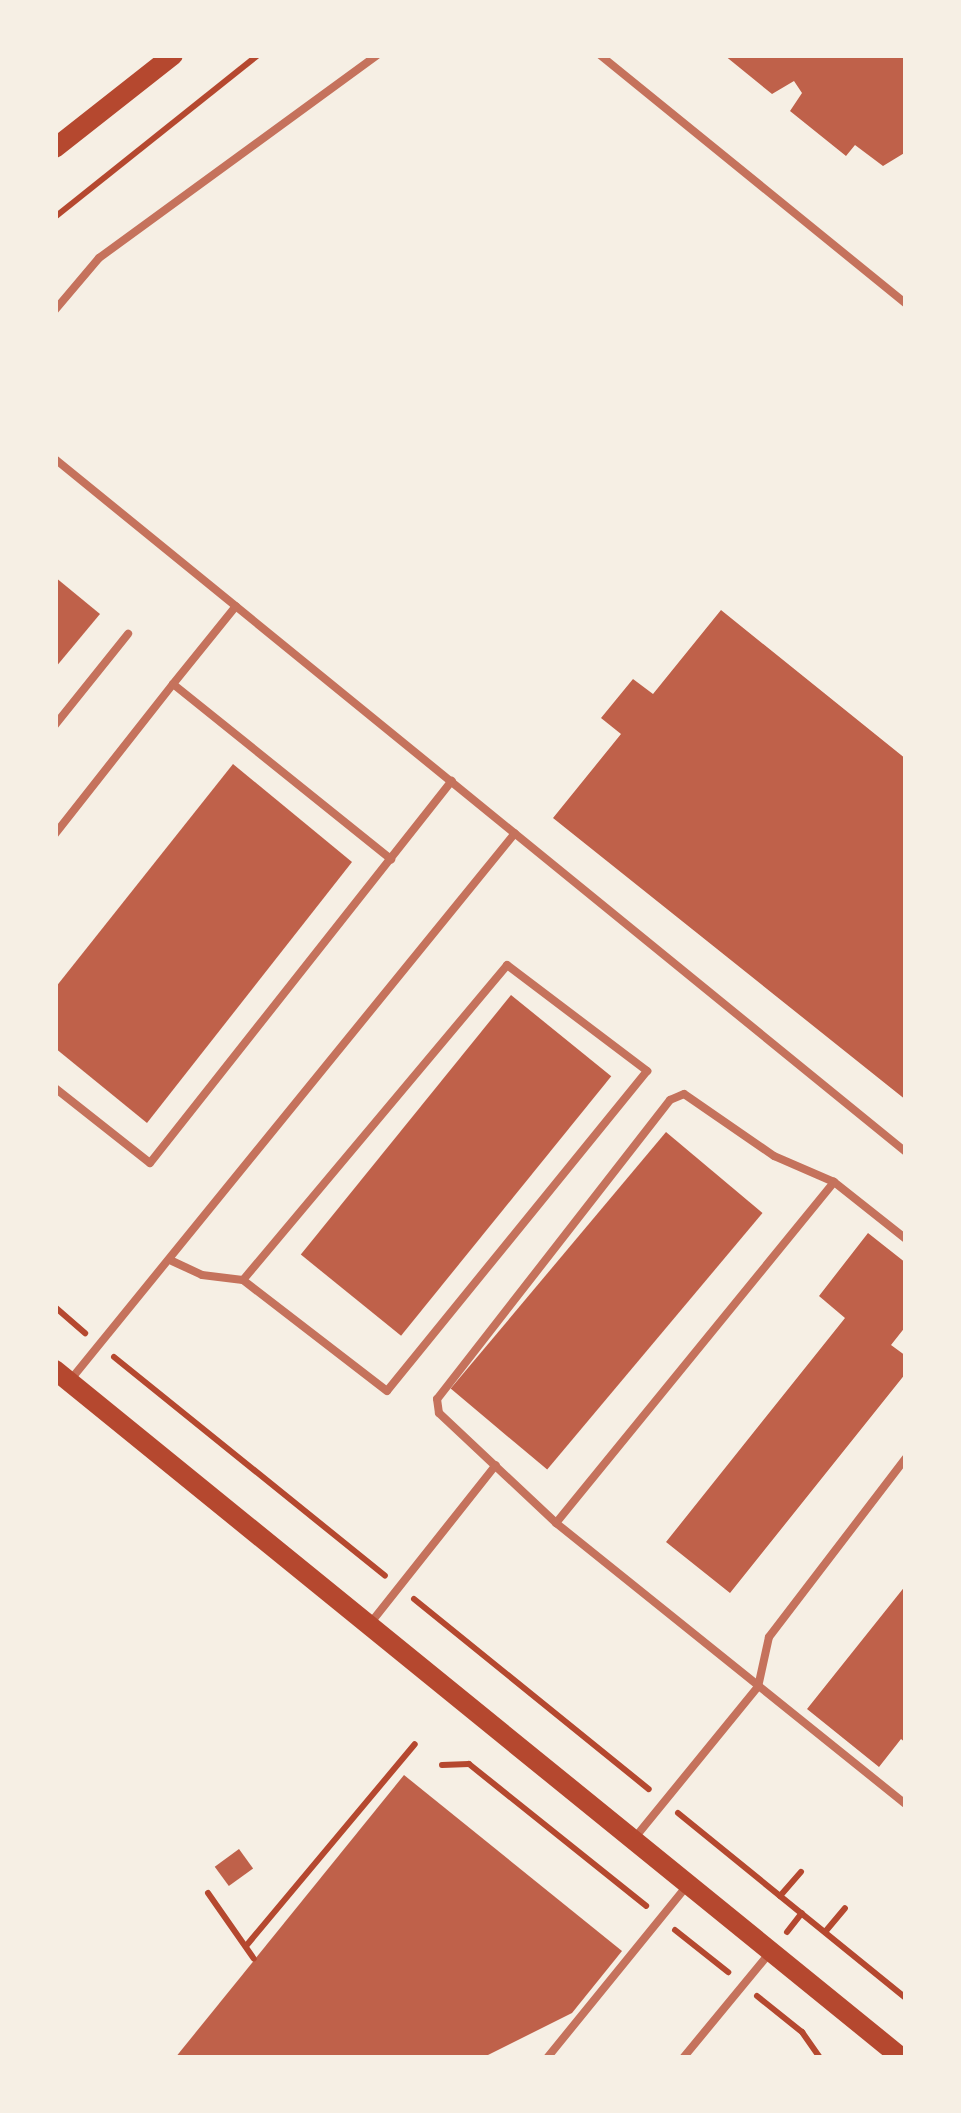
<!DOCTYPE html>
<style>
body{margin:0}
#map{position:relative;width:961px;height:2113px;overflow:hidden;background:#f6efe4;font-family:Roboto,sans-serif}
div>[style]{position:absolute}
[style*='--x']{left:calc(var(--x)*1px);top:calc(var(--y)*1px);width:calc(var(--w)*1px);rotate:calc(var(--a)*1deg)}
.building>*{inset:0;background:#bf614a;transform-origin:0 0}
.path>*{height:6px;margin:-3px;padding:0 3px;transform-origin:3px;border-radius:3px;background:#b5482f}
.service>*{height:8px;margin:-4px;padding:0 4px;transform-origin:4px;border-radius:4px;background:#c5725c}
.secondary>*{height:20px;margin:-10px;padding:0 10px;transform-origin:10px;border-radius:10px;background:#b5482f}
span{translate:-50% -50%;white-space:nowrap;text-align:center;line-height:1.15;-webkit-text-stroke:10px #f6efe4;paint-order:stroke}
.frame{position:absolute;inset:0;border:58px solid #f6efe4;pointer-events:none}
</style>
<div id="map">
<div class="building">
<i style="clip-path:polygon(724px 55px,906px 55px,906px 152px,883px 166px,855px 145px,846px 156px,790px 111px,802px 93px,794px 81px,772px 94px)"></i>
<i style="clip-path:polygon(55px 577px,100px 614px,55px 668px)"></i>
<i style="clip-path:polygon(721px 610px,906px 759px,906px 1100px,553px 818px,621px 734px,601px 718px,633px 679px,653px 694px)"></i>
<i style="clip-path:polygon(233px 764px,352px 862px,147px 1123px,55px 1048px,55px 988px)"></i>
<i style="left:511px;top:995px;width:129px;height:334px;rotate:39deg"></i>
<i style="left:666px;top:1132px;width:126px;height:335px;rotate:40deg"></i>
<i style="clip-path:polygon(868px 1233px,906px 1263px,906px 1326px,891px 1345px,906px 1356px,906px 1373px,730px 1593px,666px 1542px,845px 1318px,819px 1296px)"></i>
<i style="clip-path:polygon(906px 1585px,906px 1743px,901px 1739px,879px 1767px,807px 1709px)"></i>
<i style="clip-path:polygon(404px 1775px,622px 1951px,572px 2013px,482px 2058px,175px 2058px)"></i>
<i style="left:239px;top:1849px;width:24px;height:30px;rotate:54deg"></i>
</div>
<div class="path">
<i style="--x:55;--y:217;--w:260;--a:-38.6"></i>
<i style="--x:55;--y:1307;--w:40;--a:41"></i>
<i style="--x:114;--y:1357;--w:348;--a:38.9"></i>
<i style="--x:414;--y:1599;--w:302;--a:39"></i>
<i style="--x:442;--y:1765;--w:27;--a:-2"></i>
<i style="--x:469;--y:1764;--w:227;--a:38.7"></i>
<i style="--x:678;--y:1813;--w:294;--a:39.1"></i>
<i style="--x:208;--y:1893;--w:80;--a:55.1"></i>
<i style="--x:780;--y:1896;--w:32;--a:-49"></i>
<i style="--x:675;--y:1930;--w:68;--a:38.4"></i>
<i style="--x:787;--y:1932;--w:24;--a:-52"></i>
<i style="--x:825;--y:1932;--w:31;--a:-50"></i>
<i style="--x:246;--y:1946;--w:263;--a:-50.1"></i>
<i style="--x:757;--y:1996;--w:58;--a:38.7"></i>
<i style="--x:802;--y:2032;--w:32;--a:55"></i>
</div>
<div class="service">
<i style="--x:600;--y:55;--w:395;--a:39.1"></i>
<i style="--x:55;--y:310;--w:68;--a:-49.8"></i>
<i style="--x:99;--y:258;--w:344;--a:-36.1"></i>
<i style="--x:55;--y:459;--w:1097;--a:39.16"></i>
<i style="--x:173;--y:684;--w:100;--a:-51.1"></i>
<i style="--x:55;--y:725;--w:117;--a:-51.3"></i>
<i style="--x:55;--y:834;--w:191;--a:-51.8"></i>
<i style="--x:173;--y:684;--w:280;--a:38.8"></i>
<i style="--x:55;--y:1088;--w:121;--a:38.3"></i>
<i style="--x:150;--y:1163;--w:487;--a:-51.7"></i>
<i style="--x:906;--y:1239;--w:92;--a:-141.6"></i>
<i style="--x:834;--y:1182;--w:65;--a:-156.6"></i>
<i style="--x:774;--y:1156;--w:109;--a:-145.4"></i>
<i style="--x:684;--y:1094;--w:15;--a:157"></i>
<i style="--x:670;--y:1100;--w:379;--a:127.9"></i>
<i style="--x:437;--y:1399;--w:14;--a:82"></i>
<i style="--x:439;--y:1413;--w:161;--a:43.2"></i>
<i style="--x:556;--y:1523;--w:449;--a:38.8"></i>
<i style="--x:172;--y:1261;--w:33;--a:25"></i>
<i style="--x:202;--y:1275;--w:41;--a:7"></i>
<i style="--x:243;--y:1280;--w:411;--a:-50"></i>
<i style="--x:507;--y:965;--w:176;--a:37.1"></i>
<i style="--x:647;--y:1071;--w:412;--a:129.1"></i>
<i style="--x:387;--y:1391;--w:182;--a:-142.4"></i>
<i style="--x:72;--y:1378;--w:702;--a:-50.89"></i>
<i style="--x:556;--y:1523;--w:440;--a:-50.8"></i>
<i style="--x:369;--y:1625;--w:204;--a:-51.6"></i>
<i style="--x:633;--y:1840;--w:198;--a:-50.8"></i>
<i style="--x:758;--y:1687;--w:51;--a:-77.6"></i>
<i style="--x:769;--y:1637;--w:225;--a:-52.6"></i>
<i style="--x:547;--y:2058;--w:220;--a:-50.9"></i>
<i style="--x:683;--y:2058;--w:134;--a:-50.5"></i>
</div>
<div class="secondary">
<i style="--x:55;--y:148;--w:150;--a:-38.2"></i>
<i style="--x:55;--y:1370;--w:1091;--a:39.09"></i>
</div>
<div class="frame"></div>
</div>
